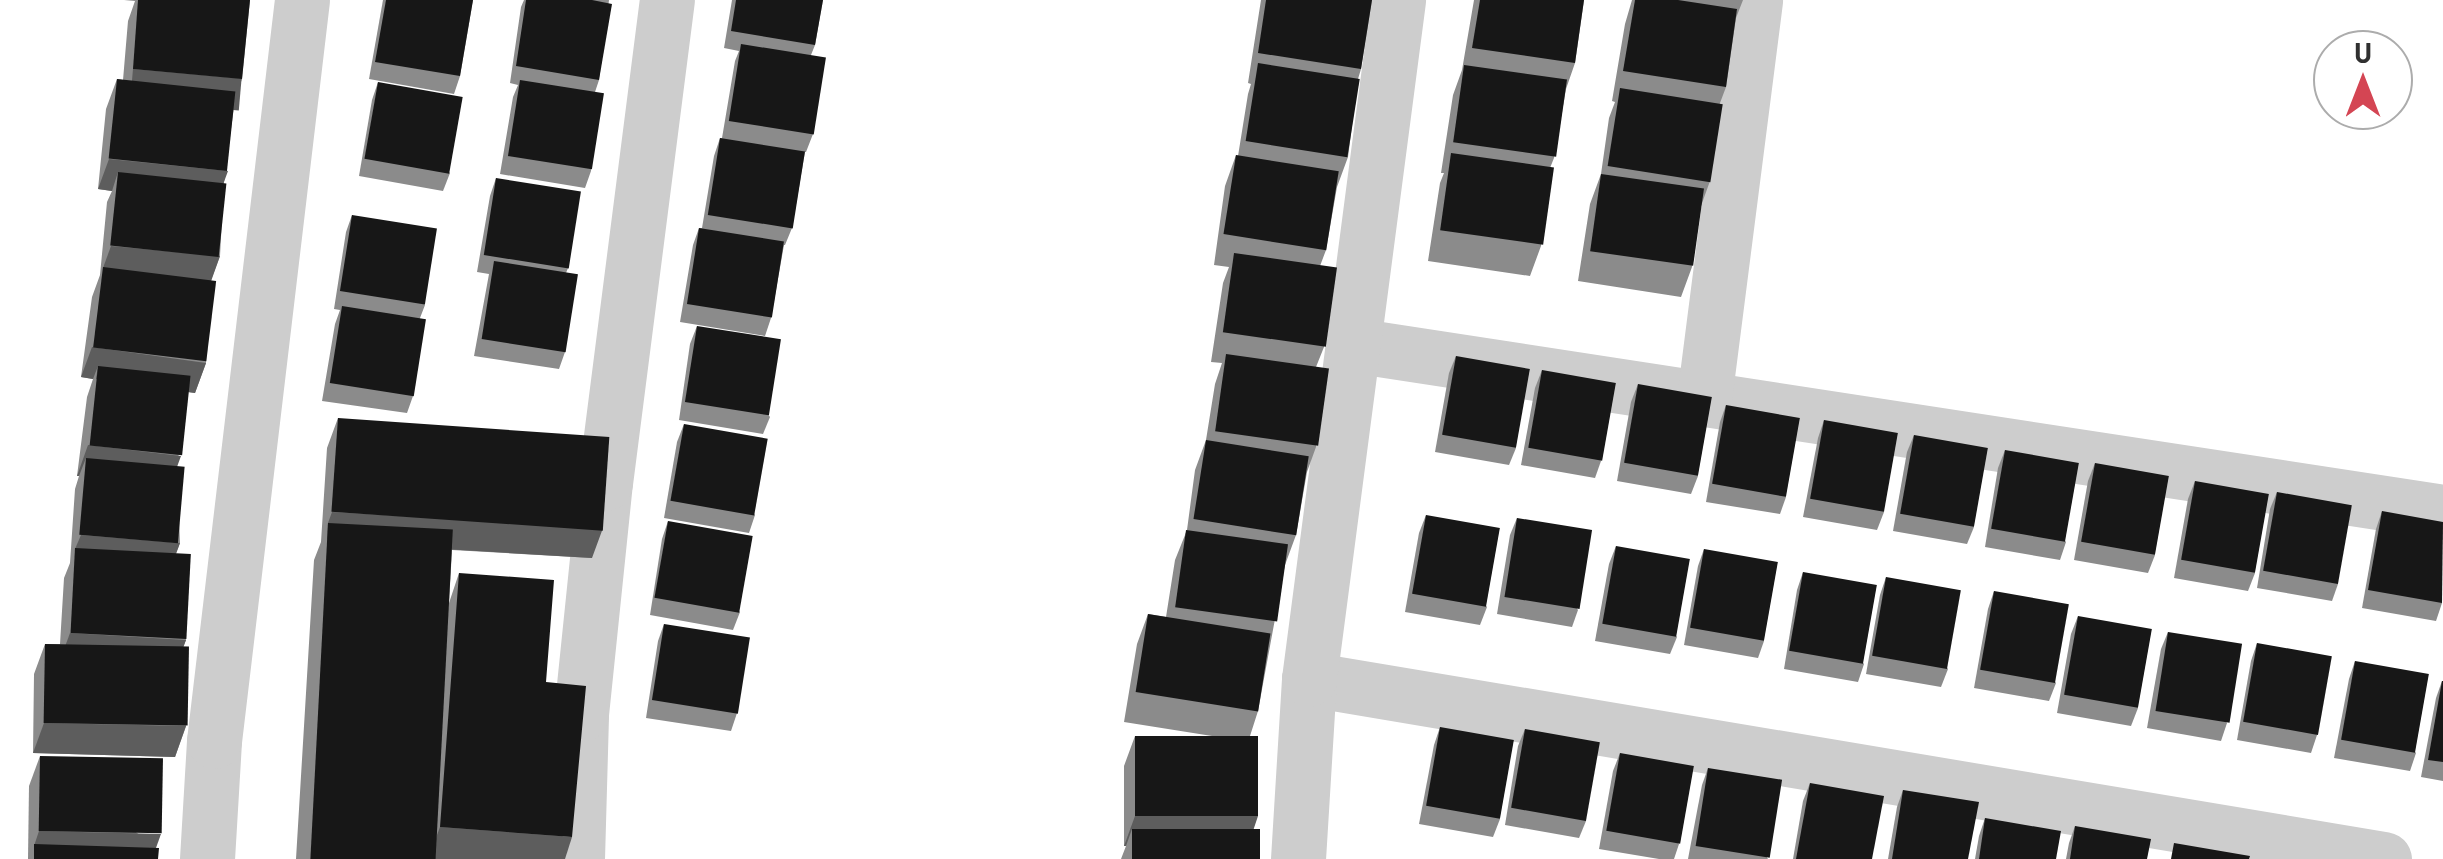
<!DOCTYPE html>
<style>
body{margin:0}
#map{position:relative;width:2443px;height:859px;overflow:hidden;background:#fff;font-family:Barlow,sans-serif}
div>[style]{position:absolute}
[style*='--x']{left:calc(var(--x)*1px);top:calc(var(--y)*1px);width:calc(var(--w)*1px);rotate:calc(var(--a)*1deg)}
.minor>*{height:55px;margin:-27.5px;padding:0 27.5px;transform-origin:27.5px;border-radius:27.5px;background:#cdcdcd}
.wall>*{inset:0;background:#8b8b8b}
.shaded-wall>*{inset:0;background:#5d5d5d;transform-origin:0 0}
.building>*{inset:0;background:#171717;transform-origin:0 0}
span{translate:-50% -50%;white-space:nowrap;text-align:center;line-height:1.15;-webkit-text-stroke:10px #fff;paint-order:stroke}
.north{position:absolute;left:2313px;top:30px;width:100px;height:100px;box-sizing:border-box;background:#fff;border:2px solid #acacac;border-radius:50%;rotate:0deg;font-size:28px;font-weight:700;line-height:40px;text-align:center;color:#303030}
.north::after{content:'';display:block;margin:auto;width:35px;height:45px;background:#d44553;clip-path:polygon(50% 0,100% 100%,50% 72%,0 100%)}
</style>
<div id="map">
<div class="minor">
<i style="--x:1353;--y:345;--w:1103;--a:8.71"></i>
<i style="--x:1704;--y:399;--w:402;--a:-82.7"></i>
<i style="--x:1309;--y:679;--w:1090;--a:9.51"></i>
<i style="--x:207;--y:859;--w:118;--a:-86.6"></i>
<i style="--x:214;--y:741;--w:746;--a:-83.23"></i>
<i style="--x:577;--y:859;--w:145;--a:-88.4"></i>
<i style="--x:581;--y:714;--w:232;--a:-84.1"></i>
<i style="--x:605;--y:483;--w:487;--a:-82.7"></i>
<i style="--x:1298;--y:859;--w:180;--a:-86.5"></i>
<i style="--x:1309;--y:679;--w:685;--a:-82.53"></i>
</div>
<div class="wall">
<i style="clip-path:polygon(124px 0,250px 0,242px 79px,235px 99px,224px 182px,220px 256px,211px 280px,206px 363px,195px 393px,188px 392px,177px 466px,180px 543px,176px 553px,186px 640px,183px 647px,186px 726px,175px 757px,33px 753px,34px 674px,45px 644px,60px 644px,64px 578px,70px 563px,75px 489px,79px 476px,77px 476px,87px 397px,93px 379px,81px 377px,92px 297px,100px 275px,107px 202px,112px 191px,98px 189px,106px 109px,117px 79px,123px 80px,128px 21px,135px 1px)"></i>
<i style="clip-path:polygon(383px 0,473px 0,460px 76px,454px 94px,369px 79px)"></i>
<i style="clip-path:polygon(524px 0,609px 0,599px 80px,595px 92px,591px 171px,585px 188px,500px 174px,513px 97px,518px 85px,510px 83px,521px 7px)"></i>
<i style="clip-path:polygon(732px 0,823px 0,815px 45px,811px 55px,813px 134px,806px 152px,805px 152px,792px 228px,785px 245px,784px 245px,771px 318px,765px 336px,680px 322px,693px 245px,699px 228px,702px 228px,714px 156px,720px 138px,722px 138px,735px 61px,739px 51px,724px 48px)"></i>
<i style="clip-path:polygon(1261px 0,1372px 0,1361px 69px,1358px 79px,1348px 157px,1337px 187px,1326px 250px,1320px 266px,1324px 347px,1316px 367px,1316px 447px,1307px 472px,1296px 535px,1285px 565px,1258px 711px,1250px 736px,1253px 830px,1260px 859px,1121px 859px,1126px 846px,1124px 846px,1124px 766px,1135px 736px,1212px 736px,1124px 722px,1137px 644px,1148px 614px,1166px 617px,1175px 560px,1187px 530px,1195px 470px,1206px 440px,1215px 384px,1222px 363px,1211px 362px,1223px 283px,1229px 267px,1214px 265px,1225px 186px,1236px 155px,1238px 156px,1248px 94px,1251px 84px,1248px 83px)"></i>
<i style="clip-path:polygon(1474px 0,1584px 0,1575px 63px,1566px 89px,1554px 158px,1550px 168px,1541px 246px,1530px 276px,1428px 261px,1440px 183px,1444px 173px,1441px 173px,1453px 95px,1462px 70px)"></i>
<i style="clip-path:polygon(1632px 0,1743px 0,1736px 18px,1726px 87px,1720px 103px,1710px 181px,1701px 206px,1692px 267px,1681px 297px,1578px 281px,1590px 204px,1601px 174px,1609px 118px,1615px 102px,1612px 101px,1625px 24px)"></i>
<i style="clip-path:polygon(378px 82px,450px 173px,443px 191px,359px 176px,372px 100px)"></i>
<i style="clip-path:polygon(496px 178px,568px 268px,566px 273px,565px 352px,559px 369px,474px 356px,489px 274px,477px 272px,490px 196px)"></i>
<i style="clip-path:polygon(352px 215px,425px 305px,420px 318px,413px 396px,407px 413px,322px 401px,335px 324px,340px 310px,334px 309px,346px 232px)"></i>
<i style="clip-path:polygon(697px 326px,770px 417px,763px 434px,679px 420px,690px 344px)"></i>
<i style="clip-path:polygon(1456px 356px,1516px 448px,1509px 465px,1435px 452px,1449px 373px)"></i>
<i style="clip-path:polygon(1542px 370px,1601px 461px,1595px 478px,1521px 465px,1535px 388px)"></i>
<i style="clip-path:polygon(1638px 384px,1698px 476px,1691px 494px,1617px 481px,1631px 402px)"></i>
<i style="clip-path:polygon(1726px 405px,1786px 497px,1780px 514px,1706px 502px,1720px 422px)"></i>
<i style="clip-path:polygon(338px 418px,592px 558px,452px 550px,449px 603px,459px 573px,546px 682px,565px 859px,296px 859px,314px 560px,321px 542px,327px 448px)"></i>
<i style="clip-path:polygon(1824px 420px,1884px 512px,1877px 530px,1803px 517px,1818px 438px)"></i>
<i style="clip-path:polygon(684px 424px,755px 515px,749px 533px,664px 518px,677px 442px)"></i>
<i style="clip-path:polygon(1914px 435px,1974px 527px,1967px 544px,1893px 531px,1907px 452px)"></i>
<i style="clip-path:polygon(2005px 450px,2066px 542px,2060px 560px,1985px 547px,1998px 468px)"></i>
<i style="clip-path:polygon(2095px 463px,2155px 555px,2148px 573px,2074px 560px,2088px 481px)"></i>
<i style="clip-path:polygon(2195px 481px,2255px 573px,2248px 591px,2174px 578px,2188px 499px)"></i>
<i style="clip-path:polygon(2277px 492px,2338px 584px,2332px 601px,2257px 588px,2270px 509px)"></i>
<i style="clip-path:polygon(2382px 511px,2442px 603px,2436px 621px,2362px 608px,2376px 529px)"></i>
<i style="clip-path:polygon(1426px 515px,1487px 607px,1480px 625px,1405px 612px,1419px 533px)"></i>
<i style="clip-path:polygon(1517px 518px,1578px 610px,1572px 627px,1497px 614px,1510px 535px)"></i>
<i style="clip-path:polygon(668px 521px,740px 612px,733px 630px,650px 615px,662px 539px)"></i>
<i style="clip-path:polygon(1616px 546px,1677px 637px,1670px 654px,1595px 641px,1609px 564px)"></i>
<i style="clip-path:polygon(1704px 549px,1764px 641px,1758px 658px,1684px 645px,1698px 566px)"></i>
<i style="clip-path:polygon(1803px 572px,1864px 664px,1858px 682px,1784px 669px,1797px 590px)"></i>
<i style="clip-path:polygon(1886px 577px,1948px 669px,1941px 687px,1866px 674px,1880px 595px)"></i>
<i style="clip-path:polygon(1994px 591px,2056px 683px,2049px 701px,1974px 688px,1988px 609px)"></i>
<i style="clip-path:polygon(2078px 616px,2138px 708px,2131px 726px,2057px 713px,2071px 634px)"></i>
<i style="clip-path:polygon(664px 624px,737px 713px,731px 731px,646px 718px,658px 641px)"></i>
<i style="clip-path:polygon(2168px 632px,2227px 723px,2221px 741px,2147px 728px,2161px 649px)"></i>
<i style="clip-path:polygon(2257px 643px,2317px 735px,2311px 753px,2237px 740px,2251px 661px)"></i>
<i style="clip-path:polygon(2355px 661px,2416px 753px,2410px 771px,2334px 758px,2349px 679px)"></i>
<i style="clip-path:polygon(2442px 681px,2443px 681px,2443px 781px,2421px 777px,2436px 698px)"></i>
<i style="clip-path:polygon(1440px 727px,1500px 819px,1493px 837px,1419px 824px,1434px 745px)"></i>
<i style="clip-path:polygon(1525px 729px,1586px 821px,1579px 838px,1505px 825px,1518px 746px)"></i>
<i style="clip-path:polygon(1620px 753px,1679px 844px,1674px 859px,1659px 859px,1599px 849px,1613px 771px)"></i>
<i style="clip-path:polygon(40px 756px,156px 848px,158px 859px,28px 859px,29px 786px)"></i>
<i style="clip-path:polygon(1708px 768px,1768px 859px,1688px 859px,1702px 785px)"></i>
<i style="clip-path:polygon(1810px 783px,1872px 859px,1793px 859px,1803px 801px)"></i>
<i style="clip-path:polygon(1903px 790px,1968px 859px,1888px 859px,1897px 807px)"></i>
<i style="clip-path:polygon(1985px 818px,2056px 859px,1975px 859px,1979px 836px)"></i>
<i style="clip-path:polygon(2075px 826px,2147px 859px,2066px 859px,2069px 843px)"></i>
</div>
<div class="shaded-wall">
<i style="left:133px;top:69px;width:109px;height:32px;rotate:5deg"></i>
<i style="clip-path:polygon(109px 159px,228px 171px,217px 201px,118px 172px,112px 191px,98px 189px)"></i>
<i style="clip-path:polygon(111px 246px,220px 256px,209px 287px,103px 268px)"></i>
<i style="clip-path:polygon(92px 347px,206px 363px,195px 393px,96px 379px,98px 366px,93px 379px,81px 377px)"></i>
<i style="clip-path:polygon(88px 445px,181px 456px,170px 486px,86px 458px,79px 476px,77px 476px)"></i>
<i style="clip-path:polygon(332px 512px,603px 528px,592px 558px,327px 542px,328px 523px,321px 542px)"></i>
<i style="clip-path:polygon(81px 535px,180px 543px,169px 573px,75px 549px)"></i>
<i style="clip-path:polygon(70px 633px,186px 640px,175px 670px,59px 663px)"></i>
<i style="clip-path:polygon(44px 723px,186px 726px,175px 757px,33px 753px)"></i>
<i style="clip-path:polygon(1135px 816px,1258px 816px,1248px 846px,1132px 829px,1126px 846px,1124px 846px)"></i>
<i style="clip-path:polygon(440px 827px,572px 837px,565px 859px,428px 859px)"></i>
<i style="clip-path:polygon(39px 831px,161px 834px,152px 859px,34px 846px)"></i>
</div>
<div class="building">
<i style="clip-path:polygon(138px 0,250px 0,242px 79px,133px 69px)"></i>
<i style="clip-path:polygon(386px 0,473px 0,460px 76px,375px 62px)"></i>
<i style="clip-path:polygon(526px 0,592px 0,612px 4px,599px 80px,516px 66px)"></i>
<i style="clip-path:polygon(736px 0,823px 0,815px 45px,731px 31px)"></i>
<i style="clip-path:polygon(1266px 0,1372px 0,1361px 69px,1258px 53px)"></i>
<i style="clip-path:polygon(1480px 0,1584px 0,1575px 63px,1472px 48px)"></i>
<i style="clip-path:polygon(1635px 0,1678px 0,1737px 9px,1726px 87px,1623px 71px)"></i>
<i style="left:741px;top:44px;width:86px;height:78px;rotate:9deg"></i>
<i style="left:1258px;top:63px;width:103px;height:79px;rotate:9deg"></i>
<i style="left:1464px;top:65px;width:104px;height:78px;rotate:8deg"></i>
<i style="left:117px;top:79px;width:119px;height:80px;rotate:6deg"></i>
<i style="left:520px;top:80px;width:85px;height:77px;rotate:9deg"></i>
<i style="left:378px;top:82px;width:86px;height:78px;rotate:10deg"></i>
<i style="left:1620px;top:88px;width:104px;height:79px;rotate:9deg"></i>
<i style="left:720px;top:138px;width:86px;height:78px;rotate:9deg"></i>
<i style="left:1451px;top:153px;width:104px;height:78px;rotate:8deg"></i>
<i style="left:1236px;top:155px;width:104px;height:80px;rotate:9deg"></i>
<i style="left:118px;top:172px;width:109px;height:74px;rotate:6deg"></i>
<i style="left:1601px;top:174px;width:104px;height:78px;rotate:8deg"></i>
<i style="left:496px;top:178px;width:86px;height:78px;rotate:9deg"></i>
<i style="left:352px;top:215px;width:86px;height:77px;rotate:9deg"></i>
<i style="left:699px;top:228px;width:86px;height:77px;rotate:9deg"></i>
<i style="left:1234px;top:253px;width:104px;height:80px;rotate:8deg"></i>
<i style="left:494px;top:261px;width:85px;height:79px;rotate:9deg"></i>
<i style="left:103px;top:267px;width:114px;height:81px;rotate:7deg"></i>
<i style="left:342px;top:306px;width:85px;height:78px;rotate:9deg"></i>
<i style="left:697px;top:326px;width:85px;height:77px;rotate:9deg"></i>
<i style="left:1226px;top:354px;width:104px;height:78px;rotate:8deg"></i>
<i style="left:1456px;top:356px;width:75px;height:80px;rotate:10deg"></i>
<i style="left:98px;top:366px;width:93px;height:80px;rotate:6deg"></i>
<i style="left:1542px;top:370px;width:75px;height:79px;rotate:10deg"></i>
<i style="left:1638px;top:384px;width:75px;height:80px;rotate:10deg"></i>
<i style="left:1726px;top:405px;width:75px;height:80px;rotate:10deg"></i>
<i style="left:338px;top:418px;width:272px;height:94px;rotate:4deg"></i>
<i style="left:1824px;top:420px;width:75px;height:80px;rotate:10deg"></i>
<i style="left:684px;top:424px;width:85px;height:78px;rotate:10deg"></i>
<i style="left:1914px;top:435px;width:75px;height:80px;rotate:10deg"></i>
<i style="left:1206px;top:440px;width:104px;height:80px;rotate:9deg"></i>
<i style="left:2005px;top:450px;width:75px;height:80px;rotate:10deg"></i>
<i style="left:86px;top:458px;width:99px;height:77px;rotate:5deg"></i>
<i style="left:2095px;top:463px;width:75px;height:80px;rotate:10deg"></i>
<i style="left:2195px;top:481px;width:75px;height:80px;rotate:10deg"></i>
<i style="left:2277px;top:492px;width:76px;height:80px;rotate:10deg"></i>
<i style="clip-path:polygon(2382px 511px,2443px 522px,2442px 603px,2368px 590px)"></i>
<i style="left:1426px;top:515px;width:75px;height:80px;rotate:10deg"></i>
<i style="left:1517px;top:518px;width:76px;height:80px;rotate:9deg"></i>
<i style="left:668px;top:521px;width:86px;height:78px;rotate:10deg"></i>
<i style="left:328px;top:523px;width:125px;height:337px;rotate:3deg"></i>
<i style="left:1186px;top:530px;width:103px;height:78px;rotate:8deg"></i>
<i style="left:1616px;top:546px;width:75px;height:79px;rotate:10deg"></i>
<i style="left:75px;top:548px;width:116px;height:85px;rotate:3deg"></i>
<i style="left:1704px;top:549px;width:75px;height:80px;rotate:10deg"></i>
<i style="left:1803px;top:572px;width:75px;height:80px;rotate:10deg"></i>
<i style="clip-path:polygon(459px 573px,554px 580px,546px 682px,586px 686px,572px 837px,440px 827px)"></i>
<i style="left:1886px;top:577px;width:76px;height:80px;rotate:10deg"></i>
<i style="left:1994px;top:591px;width:76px;height:80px;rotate:10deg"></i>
<i style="left:1148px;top:614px;width:124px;height:79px;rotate:9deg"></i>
<i style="left:2078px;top:616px;width:75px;height:80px;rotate:10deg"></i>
<i style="left:664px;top:624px;width:87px;height:77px;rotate:9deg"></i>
<i style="left:2168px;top:632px;width:75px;height:80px;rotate:9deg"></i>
<i style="left:2257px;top:643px;width:76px;height:80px;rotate:10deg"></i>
<i style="left:45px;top:644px;width:144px;height:79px;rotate:1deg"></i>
<i style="left:2355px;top:661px;width:75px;height:80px;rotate:10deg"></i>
<i style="clip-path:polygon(2442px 681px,2443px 681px,2443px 762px,2428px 760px)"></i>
<i style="left:1440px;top:727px;width:75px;height:80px;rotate:10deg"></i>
<i style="left:1525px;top:729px;width:76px;height:80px;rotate:10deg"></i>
<i style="left:1135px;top:736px;width:123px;height:80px"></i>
<i style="left:1620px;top:753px;width:75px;height:79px;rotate:10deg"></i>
<i style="left:40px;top:756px;width:123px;height:75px;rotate:1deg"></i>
<i style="left:1708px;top:768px;width:75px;height:79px;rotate:9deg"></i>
<i style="clip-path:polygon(1810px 783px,1884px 796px,1872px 859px,1796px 859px)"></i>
<i style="clip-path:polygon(1903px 790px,1979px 802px,1968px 859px,1892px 859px)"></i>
<i style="clip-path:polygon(1985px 818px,2061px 831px,2056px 859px,1979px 859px)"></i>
<i style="clip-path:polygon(2075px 826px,2151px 839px,2147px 859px,2070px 859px)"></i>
<i style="left:1132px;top:829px;width:128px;height:30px"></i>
<i style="clip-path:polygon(2174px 843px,2250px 856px,2249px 859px,2171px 859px)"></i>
<i style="clip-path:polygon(34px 844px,159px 848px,158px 859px,34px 859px)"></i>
</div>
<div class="north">U</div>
</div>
